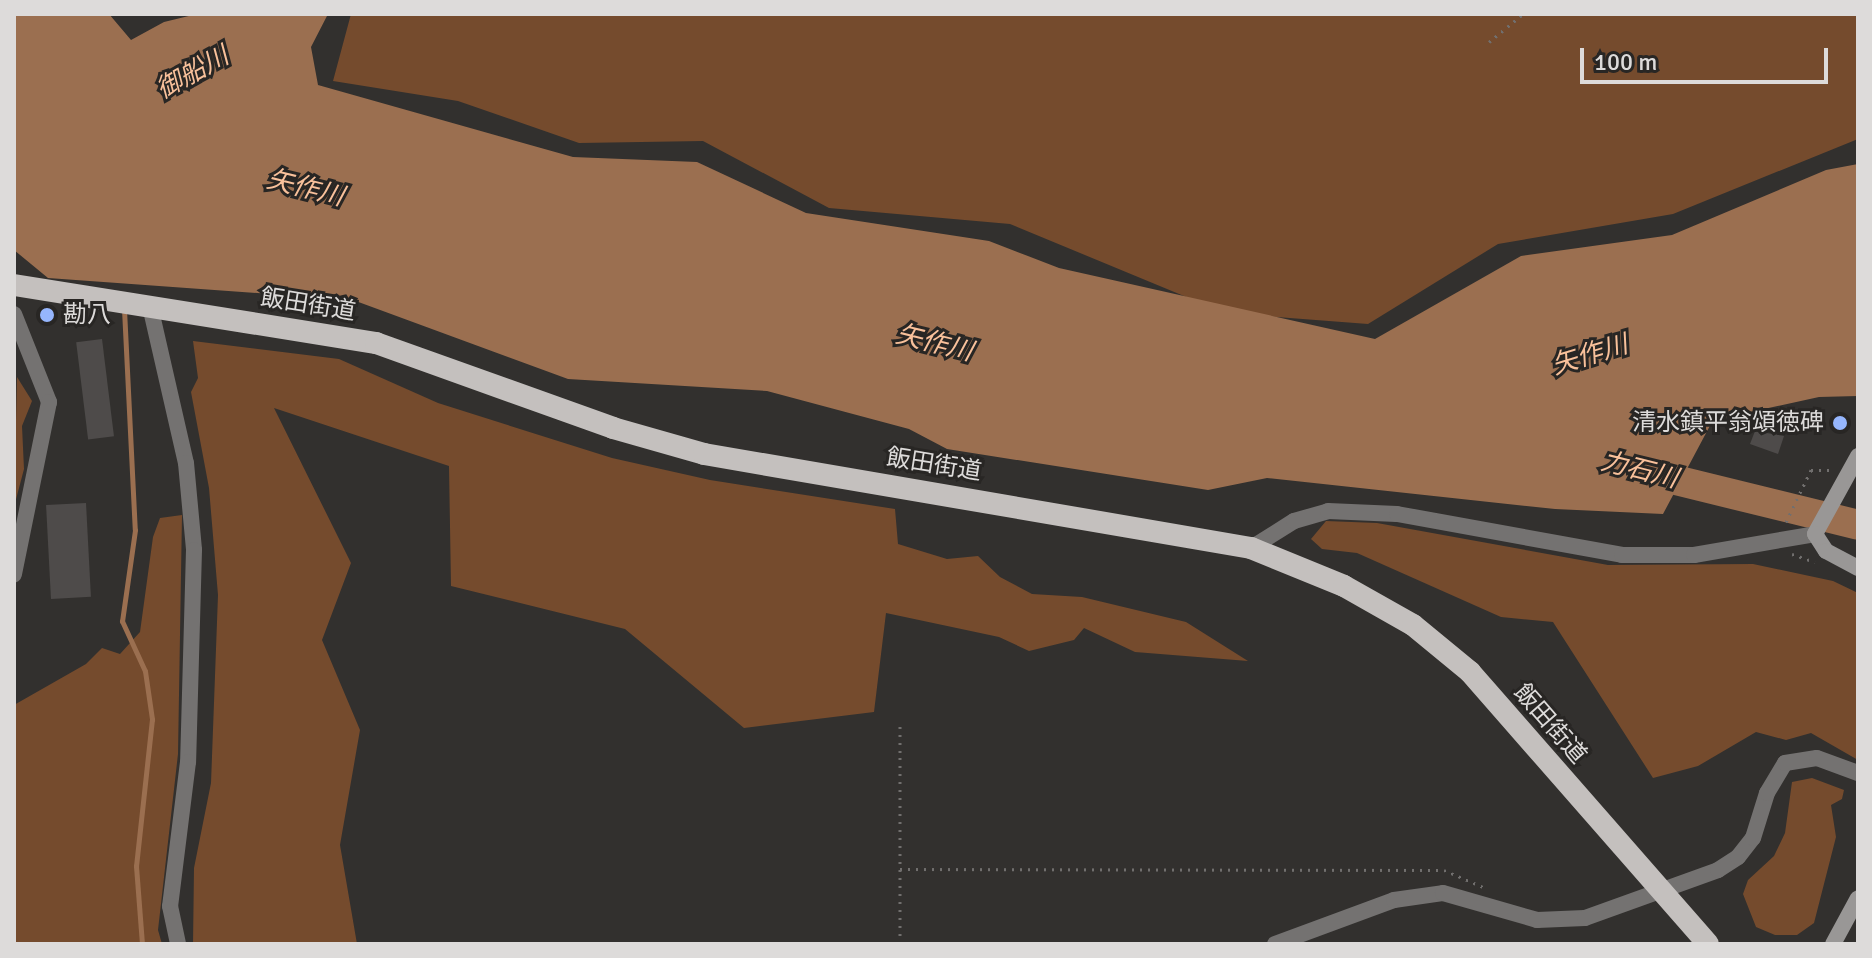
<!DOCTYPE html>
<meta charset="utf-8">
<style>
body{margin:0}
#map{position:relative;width:1872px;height:958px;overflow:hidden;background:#32302e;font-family:Signika,"Noto Sans JP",sans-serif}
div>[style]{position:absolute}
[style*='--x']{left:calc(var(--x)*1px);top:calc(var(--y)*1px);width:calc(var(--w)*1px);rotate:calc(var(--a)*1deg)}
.forest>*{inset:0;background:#754b2d}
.water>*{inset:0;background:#9b6f50}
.stream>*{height:5px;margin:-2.5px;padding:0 2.5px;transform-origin:2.5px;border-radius:2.5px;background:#9b6f50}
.river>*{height:30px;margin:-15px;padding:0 15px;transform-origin:15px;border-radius:15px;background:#9b6f50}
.building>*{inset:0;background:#4e4b4a;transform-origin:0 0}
.path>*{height:3px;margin-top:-1.5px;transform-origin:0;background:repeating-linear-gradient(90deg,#716f6e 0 2px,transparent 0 8px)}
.minor>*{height:16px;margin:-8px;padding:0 8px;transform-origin:8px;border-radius:8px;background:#747271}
.tertiary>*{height:16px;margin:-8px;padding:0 8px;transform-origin:8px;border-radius:8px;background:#747271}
.secondary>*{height:16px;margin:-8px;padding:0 8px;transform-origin:8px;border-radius:8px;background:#999796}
.trunk>*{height:22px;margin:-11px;padding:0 11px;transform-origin:11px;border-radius:11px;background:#c4c0be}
.dots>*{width:22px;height:22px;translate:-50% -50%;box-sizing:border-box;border:4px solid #282624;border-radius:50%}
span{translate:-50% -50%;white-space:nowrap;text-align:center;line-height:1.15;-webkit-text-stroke:6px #282624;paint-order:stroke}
.street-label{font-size:24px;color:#dddbda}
.poi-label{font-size:24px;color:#dddbda}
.left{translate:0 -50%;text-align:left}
.right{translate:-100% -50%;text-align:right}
.water-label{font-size:26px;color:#f9c19b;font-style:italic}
.frame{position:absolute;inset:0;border:16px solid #dddbda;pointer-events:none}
.scale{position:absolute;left:1580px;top:48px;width:248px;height:36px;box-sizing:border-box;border:4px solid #dddbda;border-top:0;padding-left:10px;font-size:24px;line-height:28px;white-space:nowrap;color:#dddbda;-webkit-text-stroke:6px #282624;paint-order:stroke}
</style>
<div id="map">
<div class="forest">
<i style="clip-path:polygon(351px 14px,1858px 14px,1858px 139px,1673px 214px,1498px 244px,1368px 324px,1225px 313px,1010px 224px,829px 208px,703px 141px,579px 143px,458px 101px,333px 81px)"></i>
<i style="clip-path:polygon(193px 341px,339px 359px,438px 403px,612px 458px,710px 480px,895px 509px,898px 544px,947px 559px,978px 556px,1000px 577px,1032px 594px,1082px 597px,1186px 622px,1248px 661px,1135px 652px,1084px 628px,1074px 640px,1029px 651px,999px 637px,886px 613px,874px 712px,744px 728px,625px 629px,451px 586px,449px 466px,274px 408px,351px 563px,322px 640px,360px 730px,340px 845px,357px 944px,193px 944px,194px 868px,211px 783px,218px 595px,209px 488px,191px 392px,198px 378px)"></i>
<i style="clip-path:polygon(17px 377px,32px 401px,22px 426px,24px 469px,14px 507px)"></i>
<i style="clip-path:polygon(182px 515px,178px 754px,158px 930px,162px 944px,14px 944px,14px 705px,86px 664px,102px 648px,120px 654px,140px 632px,153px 537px,160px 518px)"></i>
<i style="clip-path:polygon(1326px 521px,1377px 523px,1608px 565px,1753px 564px,1833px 581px,1858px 593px,1858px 760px,1811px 733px,1786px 740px,1756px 732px,1698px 766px,1653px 778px,1553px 622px,1501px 617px,1357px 553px,1322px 549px,1311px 539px)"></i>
<i style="clip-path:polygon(1812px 778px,1844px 790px,1842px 799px,1831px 805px,1836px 837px,1814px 923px,1797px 935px,1775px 935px,1756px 927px,1743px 894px,1748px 880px,1774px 856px,1785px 833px,1792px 782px)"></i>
</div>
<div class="water">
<i style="clip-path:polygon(14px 14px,109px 14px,131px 40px,164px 22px,197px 14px,328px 14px,311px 47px,318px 85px,573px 157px,697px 162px,806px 213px,989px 241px,1059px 268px,1375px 339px,1521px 256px,1672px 235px,1826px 170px,1858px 164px,1858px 396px,1819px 397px,1713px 420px,1663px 514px,1555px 509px,1267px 478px,1208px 490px,947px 449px,909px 429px,767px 391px,568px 379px,353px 300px,48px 278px,14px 250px)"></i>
</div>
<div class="stream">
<i style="--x:124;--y:309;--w:221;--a:87.2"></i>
<i style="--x:135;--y:530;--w:92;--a:98.1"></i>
<i style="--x:122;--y:621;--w:55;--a:65.3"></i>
<i style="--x:145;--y:671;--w:49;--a:81.7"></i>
<i style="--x:152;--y:719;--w:148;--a:96.2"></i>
<i style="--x:136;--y:866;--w:78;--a:85.6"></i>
</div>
<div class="river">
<i style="--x:1643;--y:472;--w:221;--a:13.8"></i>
</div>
<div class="building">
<i style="left:102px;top:339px;width:98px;height:26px;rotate:83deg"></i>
<i style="clip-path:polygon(1755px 431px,1784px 436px,1778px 454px,1750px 444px)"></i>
<i style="left:86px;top:503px;width:94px;height:40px;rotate:87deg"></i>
</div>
<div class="path">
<i style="--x:1489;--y:42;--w:44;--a:-39.5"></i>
<i style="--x:1786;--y:522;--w:58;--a:-64.3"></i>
<i style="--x:1811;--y:470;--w:22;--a:0"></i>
<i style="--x:1792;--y:554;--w:24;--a:19"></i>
<i style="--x:900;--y:726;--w:218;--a:90"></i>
<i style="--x:900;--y:869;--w:544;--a:0.11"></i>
<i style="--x:1444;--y:870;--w:43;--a:23.6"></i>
</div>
<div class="minor">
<i style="--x:14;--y:314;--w:95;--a:68.3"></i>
<i style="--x:49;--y:402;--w:176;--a:101.5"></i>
<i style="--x:1251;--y:548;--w:51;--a:-32.1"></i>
<i style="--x:1294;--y:521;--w:35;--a:-16"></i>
<i style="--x:1328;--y:511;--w:69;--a:2.5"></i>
<i style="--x:1397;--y:514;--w:229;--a:10.3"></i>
<i style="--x:1622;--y:555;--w:72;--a:0"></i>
<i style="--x:1694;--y:555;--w:123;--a:-9.8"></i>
<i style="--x:1275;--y:944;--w:127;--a:-20.3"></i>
</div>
<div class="tertiary">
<i style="--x:150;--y:306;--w:161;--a:77.1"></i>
<i style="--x:186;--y:463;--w:87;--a:84.7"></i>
<i style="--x:194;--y:550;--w:212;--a:91.6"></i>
<i style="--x:188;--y:762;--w:145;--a:97.1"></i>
<i style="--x:170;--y:906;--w:39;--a:78"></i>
<i style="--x:1394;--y:900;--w:49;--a:-8.1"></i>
<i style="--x:1443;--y:893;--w:98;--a:16"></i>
<i style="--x:1537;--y:920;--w:48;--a:-2.4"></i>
<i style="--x:1585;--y:918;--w:141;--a:-19.8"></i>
<i style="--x:1718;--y:870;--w:24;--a:-33"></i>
<i style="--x:1738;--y:857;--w:24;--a:-52"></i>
<i style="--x:1753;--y:838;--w:47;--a:-72.7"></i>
<i style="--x:1767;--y:793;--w:35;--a:-59"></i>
<i style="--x:1785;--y:763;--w:32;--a:-9"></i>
<i style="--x:1817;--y:758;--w:44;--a:20.1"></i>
</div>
<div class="secondary">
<i style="--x:1858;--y:456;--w:89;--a:118.9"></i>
<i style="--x:1815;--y:534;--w:20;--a:57"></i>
<i style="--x:1826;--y:551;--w:36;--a:28"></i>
<i style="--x:1833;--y:944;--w:52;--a:-61.5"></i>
</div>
<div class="trunk">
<i style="--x:14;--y:285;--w:367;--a:9.1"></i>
<i style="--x:376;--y:343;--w:252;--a:19.7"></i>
<i style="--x:613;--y:428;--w:95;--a:15.9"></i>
<i style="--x:704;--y:454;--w:555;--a:9.75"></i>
<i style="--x:1251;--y:548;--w:100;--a:22.2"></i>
<i style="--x:1344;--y:586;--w:79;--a:29.5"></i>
<i style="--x:1413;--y:625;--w:74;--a:39.5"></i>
<i style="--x:1470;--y:672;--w:361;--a:48.8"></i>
</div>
<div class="dots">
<i style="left:47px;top:315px;background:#96b6fd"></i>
<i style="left:1840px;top:423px;background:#96b6fd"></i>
</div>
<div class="street-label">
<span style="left:308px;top:305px;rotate:9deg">飯田街道</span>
<span style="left:934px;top:465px;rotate:9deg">飯田街道</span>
<span style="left:1550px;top:724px;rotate:49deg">飯田街道</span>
</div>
<div class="poi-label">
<span class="left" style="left:63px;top:315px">勘八</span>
<span class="right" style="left:1824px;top:423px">清水鎮平翁頌徳碑</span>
</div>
<div class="water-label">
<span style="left:193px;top:74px;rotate:-29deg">御船川</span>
<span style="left:305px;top:189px;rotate:14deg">矢作川</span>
<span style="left:934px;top:344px;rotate:14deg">矢作川</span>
<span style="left:1590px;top:356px;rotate:-17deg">矢作川</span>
<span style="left:1639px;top:471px;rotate:14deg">力石川</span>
</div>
<div class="frame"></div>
<div class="scale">100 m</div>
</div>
